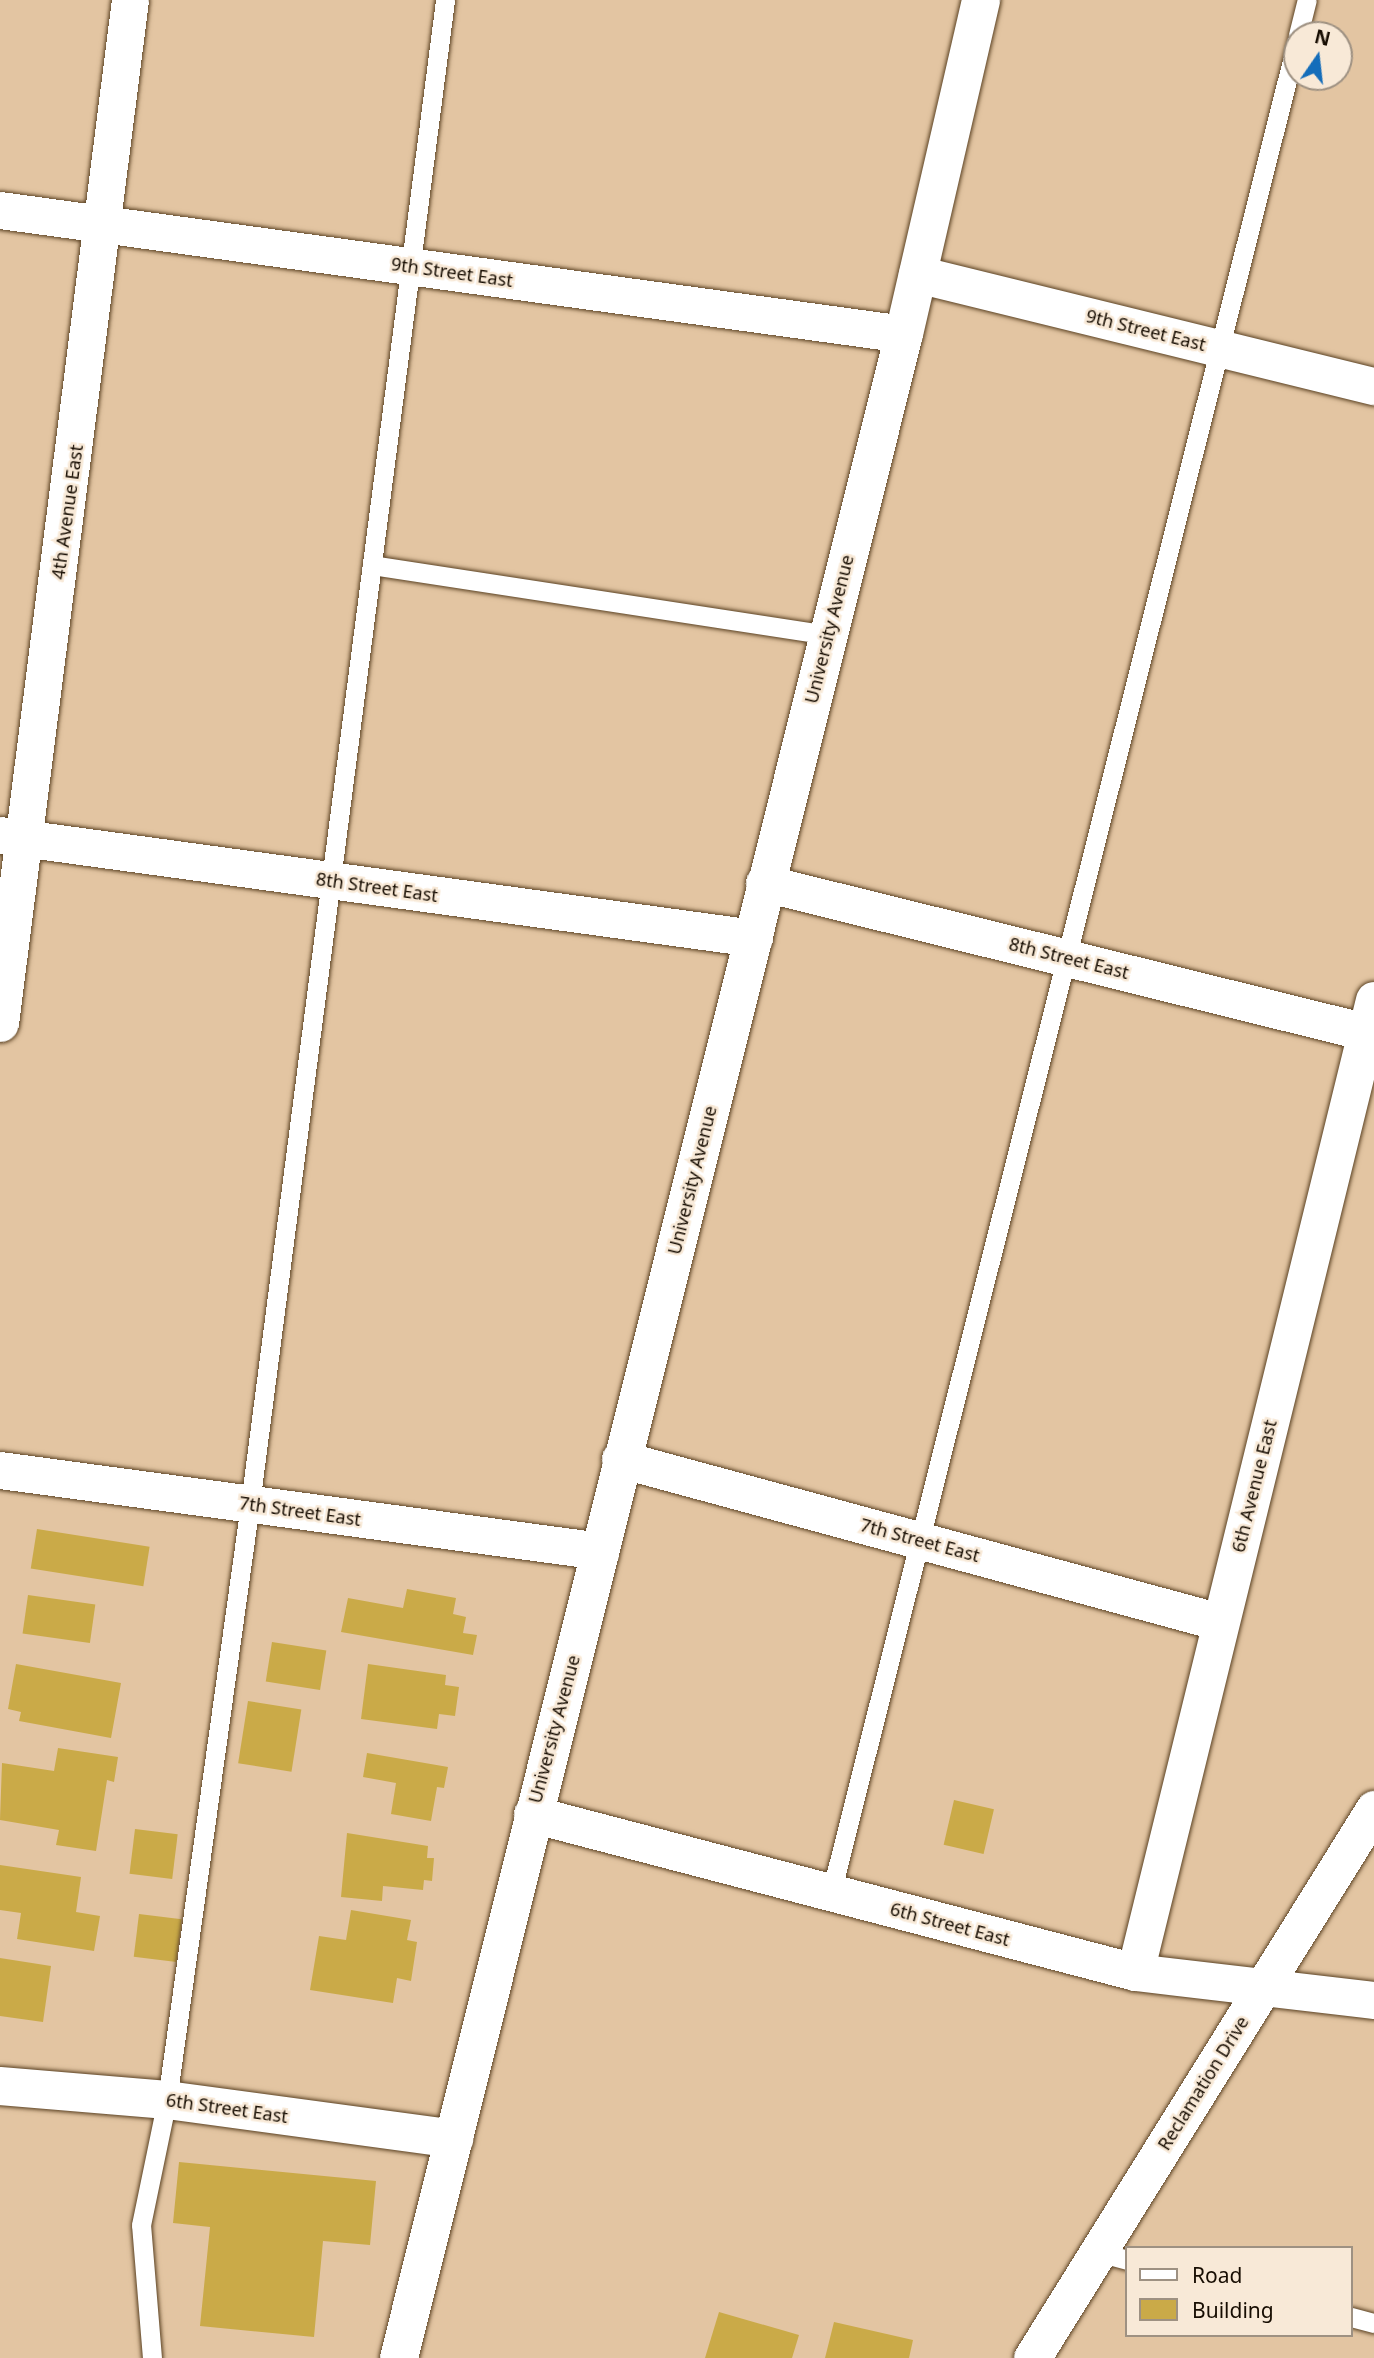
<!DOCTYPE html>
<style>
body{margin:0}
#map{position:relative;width:1374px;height:2358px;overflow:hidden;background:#e3c5a2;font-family:"Noto Sans",sans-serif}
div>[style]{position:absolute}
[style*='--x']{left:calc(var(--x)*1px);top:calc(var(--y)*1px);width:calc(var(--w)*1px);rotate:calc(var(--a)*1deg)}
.building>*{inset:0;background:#caaa48;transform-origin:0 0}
.roads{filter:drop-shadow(0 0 2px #5b4223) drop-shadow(0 0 2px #5b4223)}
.lane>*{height:19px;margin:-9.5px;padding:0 9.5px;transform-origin:9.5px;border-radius:9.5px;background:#fff}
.street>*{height:37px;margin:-18.5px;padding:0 18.5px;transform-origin:18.5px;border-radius:18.5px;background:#fff}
.secondary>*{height:38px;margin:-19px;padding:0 19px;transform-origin:19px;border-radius:19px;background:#fff}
span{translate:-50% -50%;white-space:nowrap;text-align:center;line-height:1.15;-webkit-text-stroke:5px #f8e9d7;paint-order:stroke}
.street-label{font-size:18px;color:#170d02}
.legend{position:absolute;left:1125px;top:2246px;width:228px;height:91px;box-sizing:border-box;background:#f8e9d7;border:2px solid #9e9182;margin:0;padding:9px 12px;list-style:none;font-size:21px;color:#170d02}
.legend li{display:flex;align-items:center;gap:14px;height:35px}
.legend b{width:35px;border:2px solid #9e9182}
.north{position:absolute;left:1283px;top:21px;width:70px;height:70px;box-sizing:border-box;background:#f8e9d7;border:2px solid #9e9182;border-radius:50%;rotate:14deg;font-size:19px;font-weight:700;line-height:28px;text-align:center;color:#170d02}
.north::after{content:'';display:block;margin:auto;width:24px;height:32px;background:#146dba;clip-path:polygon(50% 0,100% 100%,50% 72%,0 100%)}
</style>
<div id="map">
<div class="building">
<i style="left:37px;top:1529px;width:114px;height:40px;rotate:9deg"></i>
<i style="clip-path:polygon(407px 1589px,456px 1598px,453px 1614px,466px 1617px,463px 1633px,477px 1635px,473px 1655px,341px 1632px,348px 1598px,403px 1608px)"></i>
<i style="left:28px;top:1595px;width:68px;height:39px;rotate:8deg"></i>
<i style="left:272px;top:1642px;width:55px;height:40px;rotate:9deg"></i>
<i style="clip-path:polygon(16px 1664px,121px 1683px,111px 1738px,19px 1721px,21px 1712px,8px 1709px)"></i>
<i style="clip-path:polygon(368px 1664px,446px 1675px,445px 1685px,459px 1687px,455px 1716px,439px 1714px,437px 1729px,361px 1719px)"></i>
<i style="left:248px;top:1701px;width:54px;height:63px;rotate:9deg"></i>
<i style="clip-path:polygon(58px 1748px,118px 1757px,114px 1782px,107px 1780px,96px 1851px,56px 1845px,59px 1830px,0 1820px,2px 1763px,54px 1771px)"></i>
<i style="clip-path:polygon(367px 1753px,448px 1767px,444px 1788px,437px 1787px,431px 1821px,391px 1814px,396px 1783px,363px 1777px)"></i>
<i style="left:954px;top:1800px;width:41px;height:46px;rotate:13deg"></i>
<i style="left:135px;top:1829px;width:43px;height:45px;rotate:7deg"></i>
<i style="clip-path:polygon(347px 1833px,428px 1846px,427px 1858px,434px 1858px,432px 1881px,424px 1880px,423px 1890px,383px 1886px,382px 1901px,341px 1897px)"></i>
<i style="clip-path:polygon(0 1865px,81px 1877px,76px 1912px,100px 1916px,94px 1951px,17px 1939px,21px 1913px,0 1910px)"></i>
<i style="clip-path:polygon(351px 1910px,411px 1920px,407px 1940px,417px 1942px,411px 1981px,397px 1978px,393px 2003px,310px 1990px,319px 1936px,346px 1940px)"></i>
<i style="left:139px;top:1914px;width:43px;height:43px;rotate:7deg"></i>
<i style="clip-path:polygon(0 1958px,51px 1966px,43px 2022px,0 2016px)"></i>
<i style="clip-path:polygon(179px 2162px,376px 2181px,370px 2245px,323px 2241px,314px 2337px,200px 2326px,210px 2227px,173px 2223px)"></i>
<i style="clip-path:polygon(719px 2312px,799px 2335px,792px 2358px,705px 2358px)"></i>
<i style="clip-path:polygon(834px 2322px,913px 2340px,909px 2358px,825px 2358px)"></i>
</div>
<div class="roads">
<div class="lane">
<i style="--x:1298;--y:35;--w:36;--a:-76"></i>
<i style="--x:372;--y:565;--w:460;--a:8.7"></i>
<i style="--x:831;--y:1893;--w:1910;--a:-75.88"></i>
<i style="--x:1098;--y:2252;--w:30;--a:15"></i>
<i style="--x:1351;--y:2317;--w:24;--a:15"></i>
<i style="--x:152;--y:2358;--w:133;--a:-94.7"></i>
<i style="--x:141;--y:2225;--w:128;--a:-78.3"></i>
<i style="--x:167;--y:2100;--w:602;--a:-82.07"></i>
<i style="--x:250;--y:1504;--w:1517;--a:-82.61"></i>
</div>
<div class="street">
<i style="--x:0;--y:210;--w:912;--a:7.81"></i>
<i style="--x:917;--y:274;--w:471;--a:13.8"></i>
<i style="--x:0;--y:835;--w:761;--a:7.78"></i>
<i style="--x:764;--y:883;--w:628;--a:13.9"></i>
<i style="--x:0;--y:1023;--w:1031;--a:-82.76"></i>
<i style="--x:620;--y:1459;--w:622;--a:15.2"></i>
<i style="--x:0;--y:1470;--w:606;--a:7.68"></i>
<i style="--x:532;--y:1814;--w:623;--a:14.68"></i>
<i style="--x:1135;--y:1972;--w:241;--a:6.7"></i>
<i style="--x:1135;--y:1972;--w:1001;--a:-76.19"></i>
<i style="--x:1032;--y:2358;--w:647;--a:-58.08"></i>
</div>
<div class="secondary">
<i style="--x:0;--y:2086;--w:168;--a:4.8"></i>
<i style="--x:167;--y:2100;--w:290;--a:7.7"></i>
<i style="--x:399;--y:2358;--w:2086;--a:-75.99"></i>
<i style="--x:904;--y:334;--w:343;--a:-77"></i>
</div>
</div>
<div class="street-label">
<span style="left:452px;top:272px;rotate:8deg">9th Street East</span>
<span style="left:1146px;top:330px;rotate:14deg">9th Street East</span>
<span style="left:67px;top:512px;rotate:-82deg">4th Avenue East</span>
<span style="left:829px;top:629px;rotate:-76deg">University Avenue</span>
<span style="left:377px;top:887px;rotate:8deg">8th Street East</span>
<span style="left:1069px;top:958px;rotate:14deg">8th Street East</span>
<span style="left:692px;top:1180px;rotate:-76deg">University Avenue</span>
<span style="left:1254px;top:1486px;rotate:-76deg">6th Avenue East</span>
<span style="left:300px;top:1511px;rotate:8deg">7th Street East</span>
<span style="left:920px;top:1540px;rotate:15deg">7th Street East</span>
<span style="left:554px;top:1729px;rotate:-75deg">University Avenue</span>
<span style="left:950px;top:1924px;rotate:15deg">6th Street East</span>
<span style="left:1203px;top:2083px;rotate:-58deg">Reclamation Drive</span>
<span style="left:227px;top:2108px;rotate:8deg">6th Street East</span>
</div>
<ul class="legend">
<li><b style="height:9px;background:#fff"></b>Road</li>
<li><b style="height:19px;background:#caaa48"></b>Building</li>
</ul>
<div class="north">N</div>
</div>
